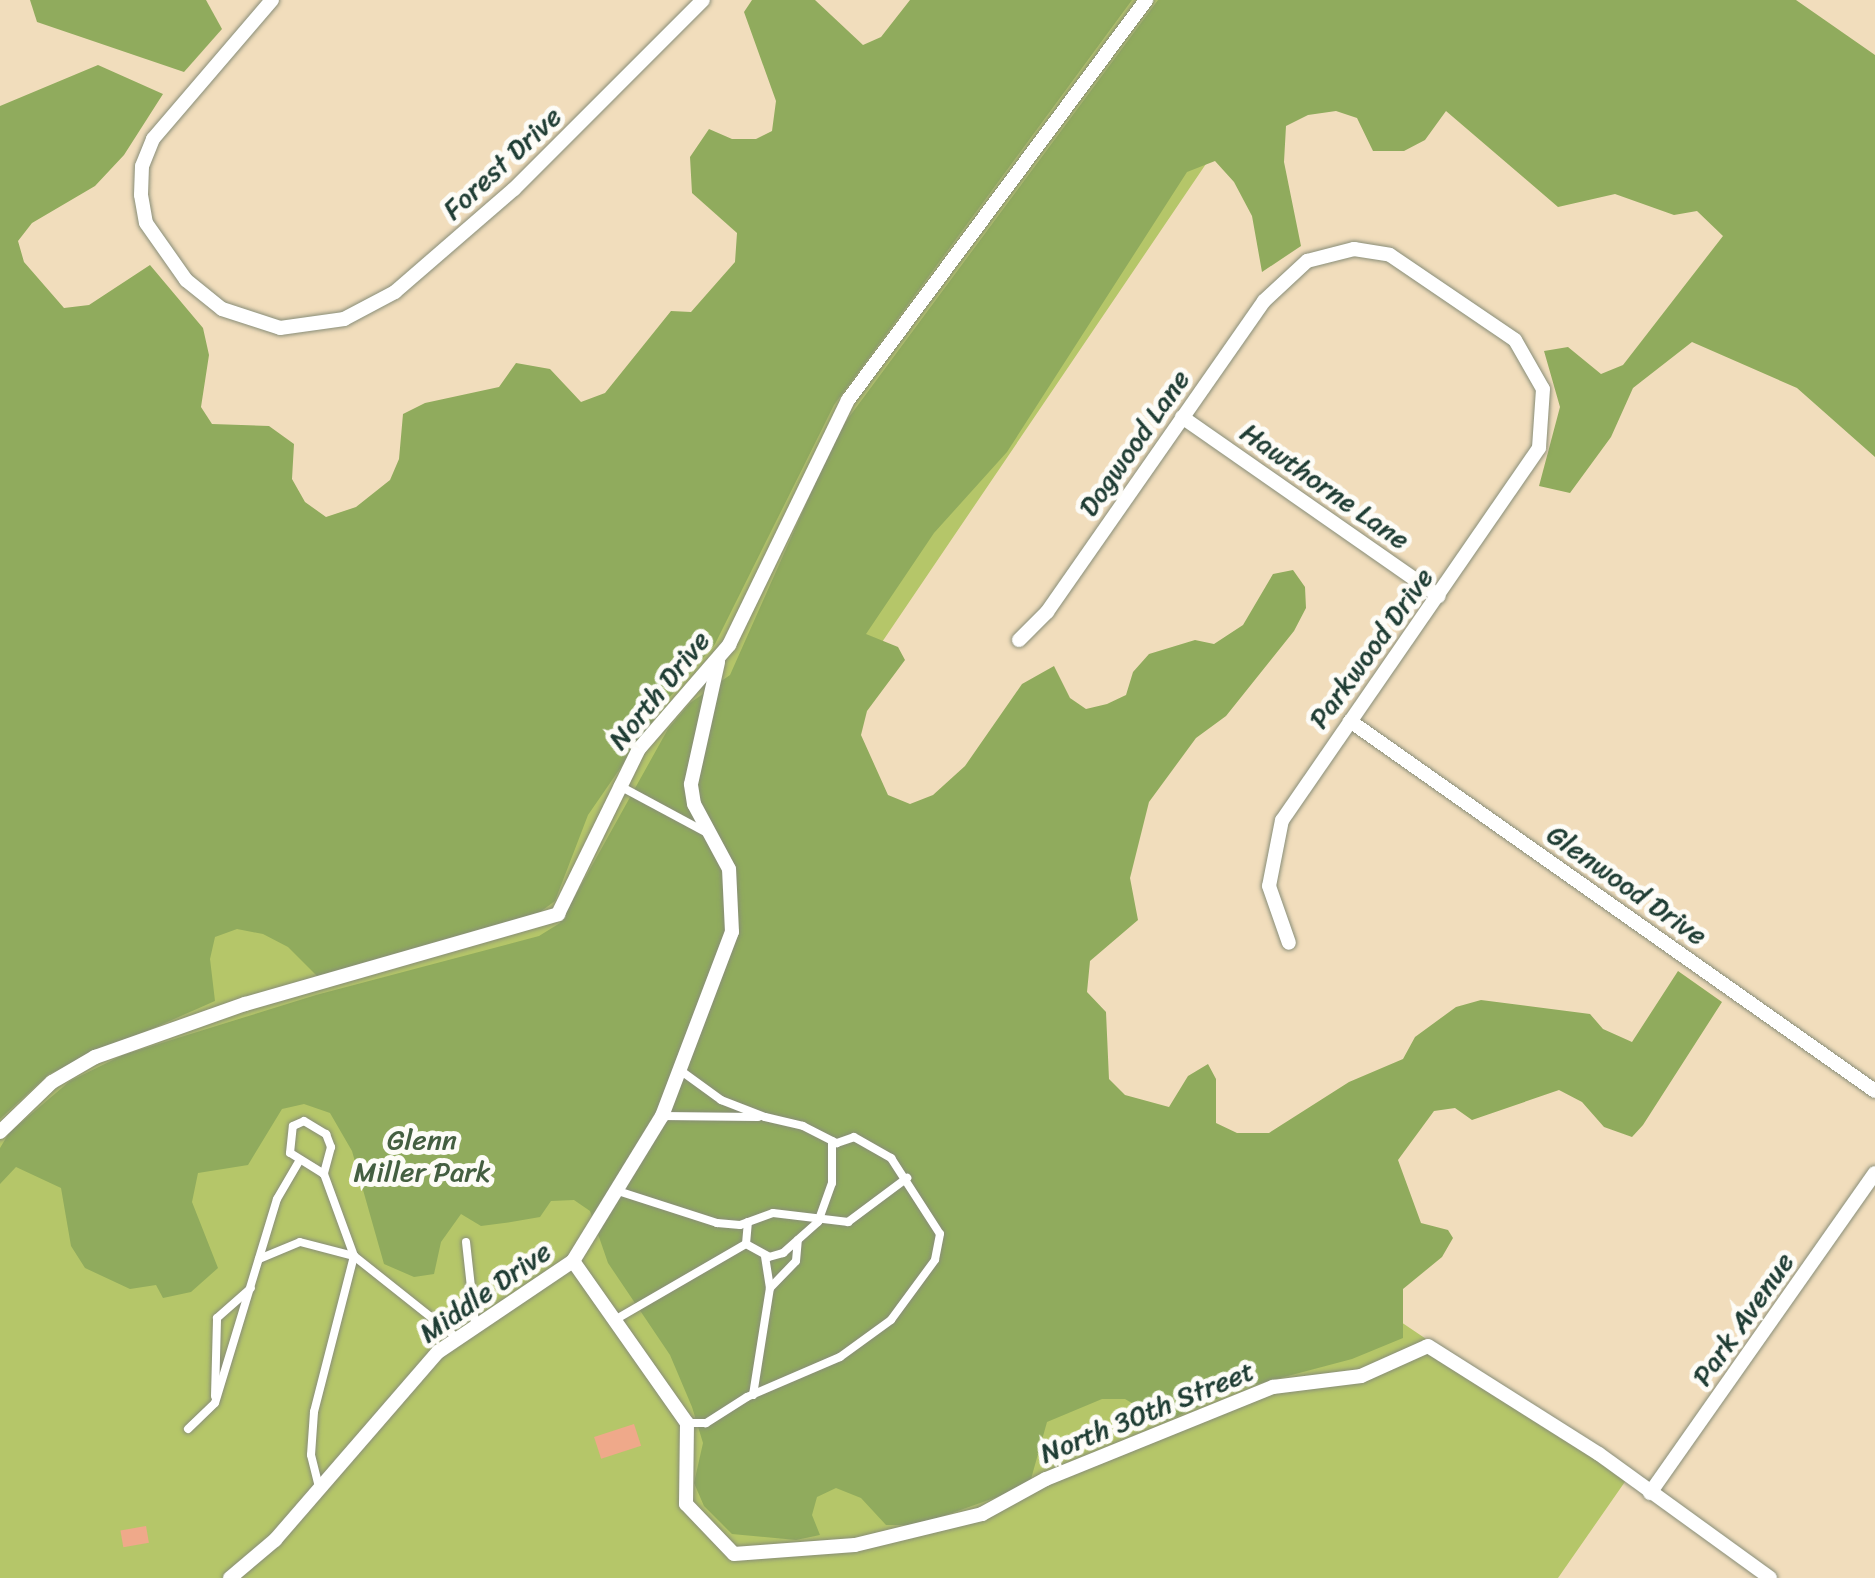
<!DOCTYPE html>
<style>
body{margin:0}
#map{position:relative;width:1875px;height:1578px;overflow:hidden;background:#f1ddbc;font-family:Sriracha,sans-serif}
div>[style]{position:absolute}
[style*='--x']{left:calc(var(--x)*1px);top:calc(var(--y)*1px);width:calc(var(--w)*1px);rotate:calc(var(--a)*1deg)}
.green>*{inset:0;background:#b5c669}
.forest>*{inset:0;background:#90ab5d}
.building>*{inset:0;background:#efa98a;transform-origin:0 0}
.roads{filter:drop-shadow(0 0 2px #888d78) drop-shadow(0 0 2px #888d78)}
.lane>*{height:8px;margin:-4px;padding:0 4px;transform-origin:4px;border-radius:4px;background:#fff}
.street>*{height:14px;margin:-7px;padding:0 7px;transform-origin:7px;border-radius:7px;background:#fff}
span{translate:-50% -50%;white-space:nowrap;text-align:center;line-height:1.15;-webkit-text-stroke:10px #fdfcf7;paint-order:stroke}
.street-label{font-size:28px;color:#1f3d34}
.park-label{font-size:28px;color:#445f41}
</style>
<div id="map">
<div class="green">
<i style="clip-path:polygon(938px 0,1317px 0,729px 868px,1629px 1476px,1558px 1578px,0 1578px,0 341px,459px 670px)"></i>
</div>
<div class="forest">
<i style="clip-path:polygon(30px 0,206px 0,222px 29px,184px 72px,37px 22px)"></i>
<i style="clip-path:polygon(752px 0,815px 0,863px 45px,881px 37px,910px 0,1132px 0,834px 405px,715px 644px,668px 699px,588px 815px,555px 901px,536px 915px,318px 977px,288px 947px,263px 934px,237px 929px,215px 937px,210px 959px,215px 1001px,49px 1074px,0 1119px,0 106px,98px 65px,163px 94px,124px 155px,95px 186px,32px 223px,18px 241px,24px 262px,64px 308px,89px 305px,150px 265px,203px 328px,209px 355px,201px 407px,212px 424px,269px 426px,294px 444px,292px 479px,305px 502px,326px 517px,356px 507px,390px 480px,399px 459px,403px 414px,425px 403px,499px 387px,516px 363px,550px 369px,581px 402px,605px 393px,671px 311px,691px 312px,735px 262px,737px 233px,692px 193px,690px 157px,709px 129px,732px 139px,756px 139px,772px 131px,776px 101px,744px 12px)"></i>
<i style="clip-path:polygon(1158px 0,1796px 0,1875px 55px,1875px 457px,1797px 388px,1692px 342px,1633px 388px,1611px 437px,1570px 493px,1539px 486px,1560px 407px,1544px 351px,1568px 347px,1601px 374px,1623px 365px,1723px 236px,1697px 211px,1674px 215px,1615px 194px,1558px 207px,1446px 111px,1425px 140px,1404px 151px,1373px 151px,1357px 118px,1336px 111px,1308px 115px,1286px 126px,1284px 162px,1301px 246px,1262px 272px,1252px 216px,1234px 182px,1215px 161px,1187px 172px,1007px 452px,934px 533px,866px 634px,898px 647px,905px 660px,867px 711px,861px 735px,888px 795px,910px 804px,933px 795px,965px 766px,1022px 684px,1054px 666px,1070px 698px,1086px 709px,1107px 704px,1126px 695px,1133px 672px,1149px 654px,1195px 640px,1214px 644px,1243px 625px,1273px 574px,1293px 570px,1305px 587px,1306px 608px,1294px 631px,1226px 716px,1196px 738px,1149px 802px,1130px 878px,1138px 920px,1090px 961px,1087px 992px,1106px 1012px,1109px 1079px,1125px 1095px,1169px 1107px,1188px 1076px,1208px 1064px,1216px 1079px,1216px 1123px,1237px 1133px,1269px 1133px,1349px 1082px,1403px 1059px,1415px 1037px,1456px 1007px,1481px 1000px,1590px 1014px,1603px 1029px,1632px 1042px,1678px 971px,1722px 1002px,1643px 1125px,1632px 1137px,1604px 1127px,1582px 1102px,1559px 1090px,1472px 1120px,1455px 1108px,1434px 1111px,1398px 1160px,1421px 1223px,1448px 1230px,1453px 1238px,1442px 1257px,1403px 1289px,1403px 1338px,1352px 1359px,1239px 1389px,1164px 1422px,1125px 1399px,1102px 1399px,1047px 1422px,1031px 1479px,1000px 1496px,918px 1525px,886px 1525px,861px 1498px,836px 1488px,817px 1497px,812px 1515px,820px 1535px,796px 1540px,732px 1534px,704px 1506px,694px 1483px,703px 1443px,692px 1407px,670px 1355px,608px 1263px,590px 1211px,574px 1200px,551px 1201px,540px 1217px,511px 1222px,481px 1226px,461px 1214px,441px 1242px,434px 1274px,414px 1277px,384px 1264px,352px 1151px,330px 1113px,304px 1104px,282px 1109px,248px 1165px,198px 1173px,192px 1202px,218px 1268px,191px 1292px,163px 1298px,156px 1285px,130px 1289px,85px 1268px,71px 1246px,61px 1188px,16px 1167px,0 1184px,0 1148px,9px 1133px,70px 1081px,123px 1055px,316px 995px,539px 936px,560px 923px,668px 729px,690px 703px,730px 675px,838px 432px)"></i>
</div>
<div class="building">
<i style="left:634px;top:1424px;width:23px;height:42px;rotate:72deg"></i>
<i style="left:146px;top:1526px;width:17px;height:26px;rotate:80deg"></i>
</div>
<div class="roads">
<div class="lane">
<i style="--x:618;--y:785;--w:101;--a:28.3"></i>
<i style="--x:684;--y:1073;--w:46;--a:36.1"></i>
<i style="--x:721;--y:1100;--w:47;--a:21.1"></i>
<i style="--x:765;--y:1117;--w:39;--a:13"></i>
<i style="--x:803;--y:1126;--w:38;--a:27"></i>
<i style="--x:837;--y:1143;--w:18;--a:-19"></i>
<i style="--x:854;--y:1137;--w:43;--a:29.6"></i>
<i style="--x:891;--y:1158;--w:90;--a:57.2"></i>
<i style="--x:940;--y:1234;--w:26;--a:101"></i>
<i style="--x:935;--y:1260;--w:74;--a:126.3"></i>
<i style="--x:891;--y:1320;--w:63;--a:144"></i>
<i style="--x:840;--y:1357;--w:101;--a:156.7"></i>
<i style="--x:747;--y:1397;--w:49;--a:147.6"></i>
<i style="--x:706;--y:1423;--w:19;--a:180"></i>
<i style="--x:662;--y:1116;--w:96;--a:0.6"></i>
<i style="--x:324;--y:1174;--w:40;--a:-148"></i>
<i style="--x:290;--y:1153;--w:27;--a:-84"></i>
<i style="--x:293;--y:1126;--w:12;--a:-24"></i>
<i style="--x:304;--y:1121;--w:26;--a:31"></i>
<i style="--x:326;--y:1134;--w:14;--a:69"></i>
<i style="--x:331;--y:1147;--w:28;--a:105"></i>
<i style="--x:324;--y:1174;--w:87;--a:69.9"></i>
<i style="--x:354;--y:1256;--w:130;--a:38.5"></i>
<i style="--x:621;--y:1192;--w:101;--a:17.9"></i>
<i style="--x:717;--y:1223;--w:23;--a:5"></i>
<i style="--x:740;--y:1225;--w:35;--a:-20"></i>
<i style="--x:773;--y:1213;--w:76;--a:6.8"></i>
<i style="--x:848;--y:1222;--w:74;--a:-36.7"></i>
<i style="--x:466;--y:1242;--w:82;--a:83.7"></i>
<i style="--x:746;--y:1244;--w:26;--a:29"></i>
<i style="--x:769;--y:1257;--w:15;--a:-16"></i>
<i style="--x:783;--y:1253;--w:47;--a:-41.5"></i>
<i style="--x:818;--y:1222;--w:41;--a:-70.3"></i>
<i style="--x:832;--y:1183;--w:42;--a:-90"></i>
<i style="--x:259;--y:1259;--w:44;--a:-22.5"></i>
<i style="--x:300;--y:1242;--w:56;--a:14.5"></i>
<i style="--x:354;--y:1256;--w:161;--a:104.4"></i>
<i style="--x:314;--y:1412;--w:43;--a:94"></i>
<i style="--x:311;--y:1455;--w:34;--a:76"></i>
<i style="--x:770;--y:1288;--w:37;--a:-46"></i>
<i style="--x:796;--y:1261;--w:21;--a:-85"></i>
<i style="--x:613;--y:1321;--w:154;--a:-30.1"></i>
<i style="--x:746;--y:1244;--w:22;--a:-85"></i>
<i style="--x:753;--y:1395;--w:108;--a:-81"></i>
<i style="--x:770;--y:1288;--w:33;--a:-99"></i>
<i style="--x:215;--y:1396;--w:78;--a:-88.5"></i>
<i style="--x:217;--y:1318;--w:45;--a:-41.4"></i>
<i style="--x:188;--y:1429;--w:37;--a:-44"></i>
<i style="--x:215;--y:1403;--w:213;--a:-73.1"></i>
<i style="--x:277;--y:1199;--w:42;--a:-59.7"></i>
</div>
<div class="street">
<i style="--x:272;--y:0;--w:183;--a:130.6"></i>
<i style="--x:153;--y:139;--w:29;--a:112"></i>
<i style="--x:142;--y:166;--w:29;--a:92"></i>
<i style="--x:141;--y:195;--w:28;--a:80"></i>
<i style="--x:146;--y:223;--w:70;--a:54.9"></i>
<i style="--x:186;--y:280;--w:46;--a:38.9"></i>
<i style="--x:222;--y:309;--w:61;--a:18.1"></i>
<i style="--x:280;--y:328;--w:65;--a:-8"></i>
<i style="--x:344;--y:319;--w:58;--a:-27.9"></i>
<i style="--x:395;--y:292;--w:157;--a:-40.9"></i>
<i style="--x:514;--y:189;--w:267;--a:-45"></i>
<i style="--x:1182;--y:417;--w:313;--a:34.9"></i>
<i style="--x:1019;--y:640;--w:40;--a:-45"></i>
<i style="--x:1047;--y:612;--w:379;--a:-55.1"></i>
<i style="--x:1264;--y:301;--w:59;--a:-42.9"></i>
<i style="--x:1307;--y:261;--w:49;--a:-14.3"></i>
<i style="--x:1354;--y:249;--w:36;--a:9"></i>
<i style="--x:1390;--y:255;--w:151;--a:34.2"></i>
<i style="--x:1515;--y:340;--w:56;--a:60.3"></i>
<i style="--x:1543;--y:389;--w:59;--a:93.9"></i>
<i style="--x:1539;--y:448;--w:452;--a:124.6"></i>
<i style="--x:1282;--y:820;--w:67;--a:101.1"></i>
<i style="--x:1269;--y:886;--w:60;--a:70.7"></i>
<i style="--x:1350;--y:721;--w:642;--a:35.17"></i>
<i style="--x:0;--y:1132;--w:72;--a:-43.9"></i>
<i style="--x:52;--y:1082;--w:50;--a:-30.2"></i>
<i style="--x:95;--y:1057;--w:159;--a:-19.5"></i>
<i style="--x:245;--y:1004;--w:326;--a:-16"></i>
<i style="--x:558;--y:914;--w:184;--a:-63.9"></i>
<i style="--x:639;--y:749;--w:138;--a:-49.1"></i>
<i style="--x:729;--y:645;--w:272;--a:-64.1"></i>
<i style="--x:848;--y:400;--w:499;--a:-53.3"></i>
<i style="--x:573;--y:1261;--w:198;--a:54.9"></i>
<i style="--x:687;--y:1423;--w:81;--a:90.7"></i>
<i style="--x:686;--y:1504;--w:69;--a:46.2"></i>
<i style="--x:734;--y:1554;--w:121;--a:-4.3"></i>
<i style="--x:855;--y:1545;--w:131;--a:-13.7"></i>
<i style="--x:982;--y:1514;--w:73;--a:-28.7"></i>
<i style="--x:1046;--y:1479;--w:245;--a:-22.1"></i>
<i style="--x:1273;--y:1387;--w:89;--a:-7.1"></i>
<i style="--x:1361;--y:1376;--w:73;--a:-24.1"></i>
<i style="--x:1428;--y:1346;--w:202;--a:32.3"></i>
<i style="--x:1599;--y:1454;--w:211;--a:35.9"></i>
<i style="--x:1650;--y:1493;--w:391;--a:-54.9"></i>
<i style="--x:230;--y:1578;--w:59;--a:-40.2"></i>
<i style="--x:275;--y:1540;--w:249;--a:-49.1"></i>
<i style="--x:438;--y:1352;--w:163;--a:-34"></i>
<i style="--x:573;--y:1261;--w:170;--a:-58.5"></i>
<i style="--x:662;--y:1116;--w:197;--a:-69.2"></i>
<i style="--x:732;--y:932;--w:63;--a:-92.7"></i>
<i style="--x:729;--y:869;--w:74;--a:-118.3"></i>
<i style="--x:694;--y:804;--w:20;--a:-99"></i>
<i style="--x:691;--y:784;--w:125;--a:-77.5"></i>
</div>
</div>
<div class="street-label">
<span style="left:502px;top:163px;rotate:-43deg">Forest Drive</span>
<span style="left:1134px;top:443px;rotate:-55deg">Dogwood Lane</span>
<span style="left:1325px;top:486px;rotate:35deg">Hawthorne Lane</span>
<span style="left:1371px;top:648px;rotate:-54deg">Parkwood Drive</span>
<span style="left:659px;top:690px;rotate:-51deg">North Drive</span>
<span style="left:1627px;top:885px;rotate:35deg">Glenwood Drive</span>
<span style="left:485px;top:1292px;rotate:-35deg">Middle Drive</span>
<span style="left:1743px;top:1319px;rotate:-55deg">Park Avenue</span>
<span style="left:1147px;top:1412px;rotate:-22deg">North 30th Street</span>
</div>
<div class="park-label">
<span style="left:422px;top:1156px">Glenn<br>Miller Park</span>
</div>
</div>
